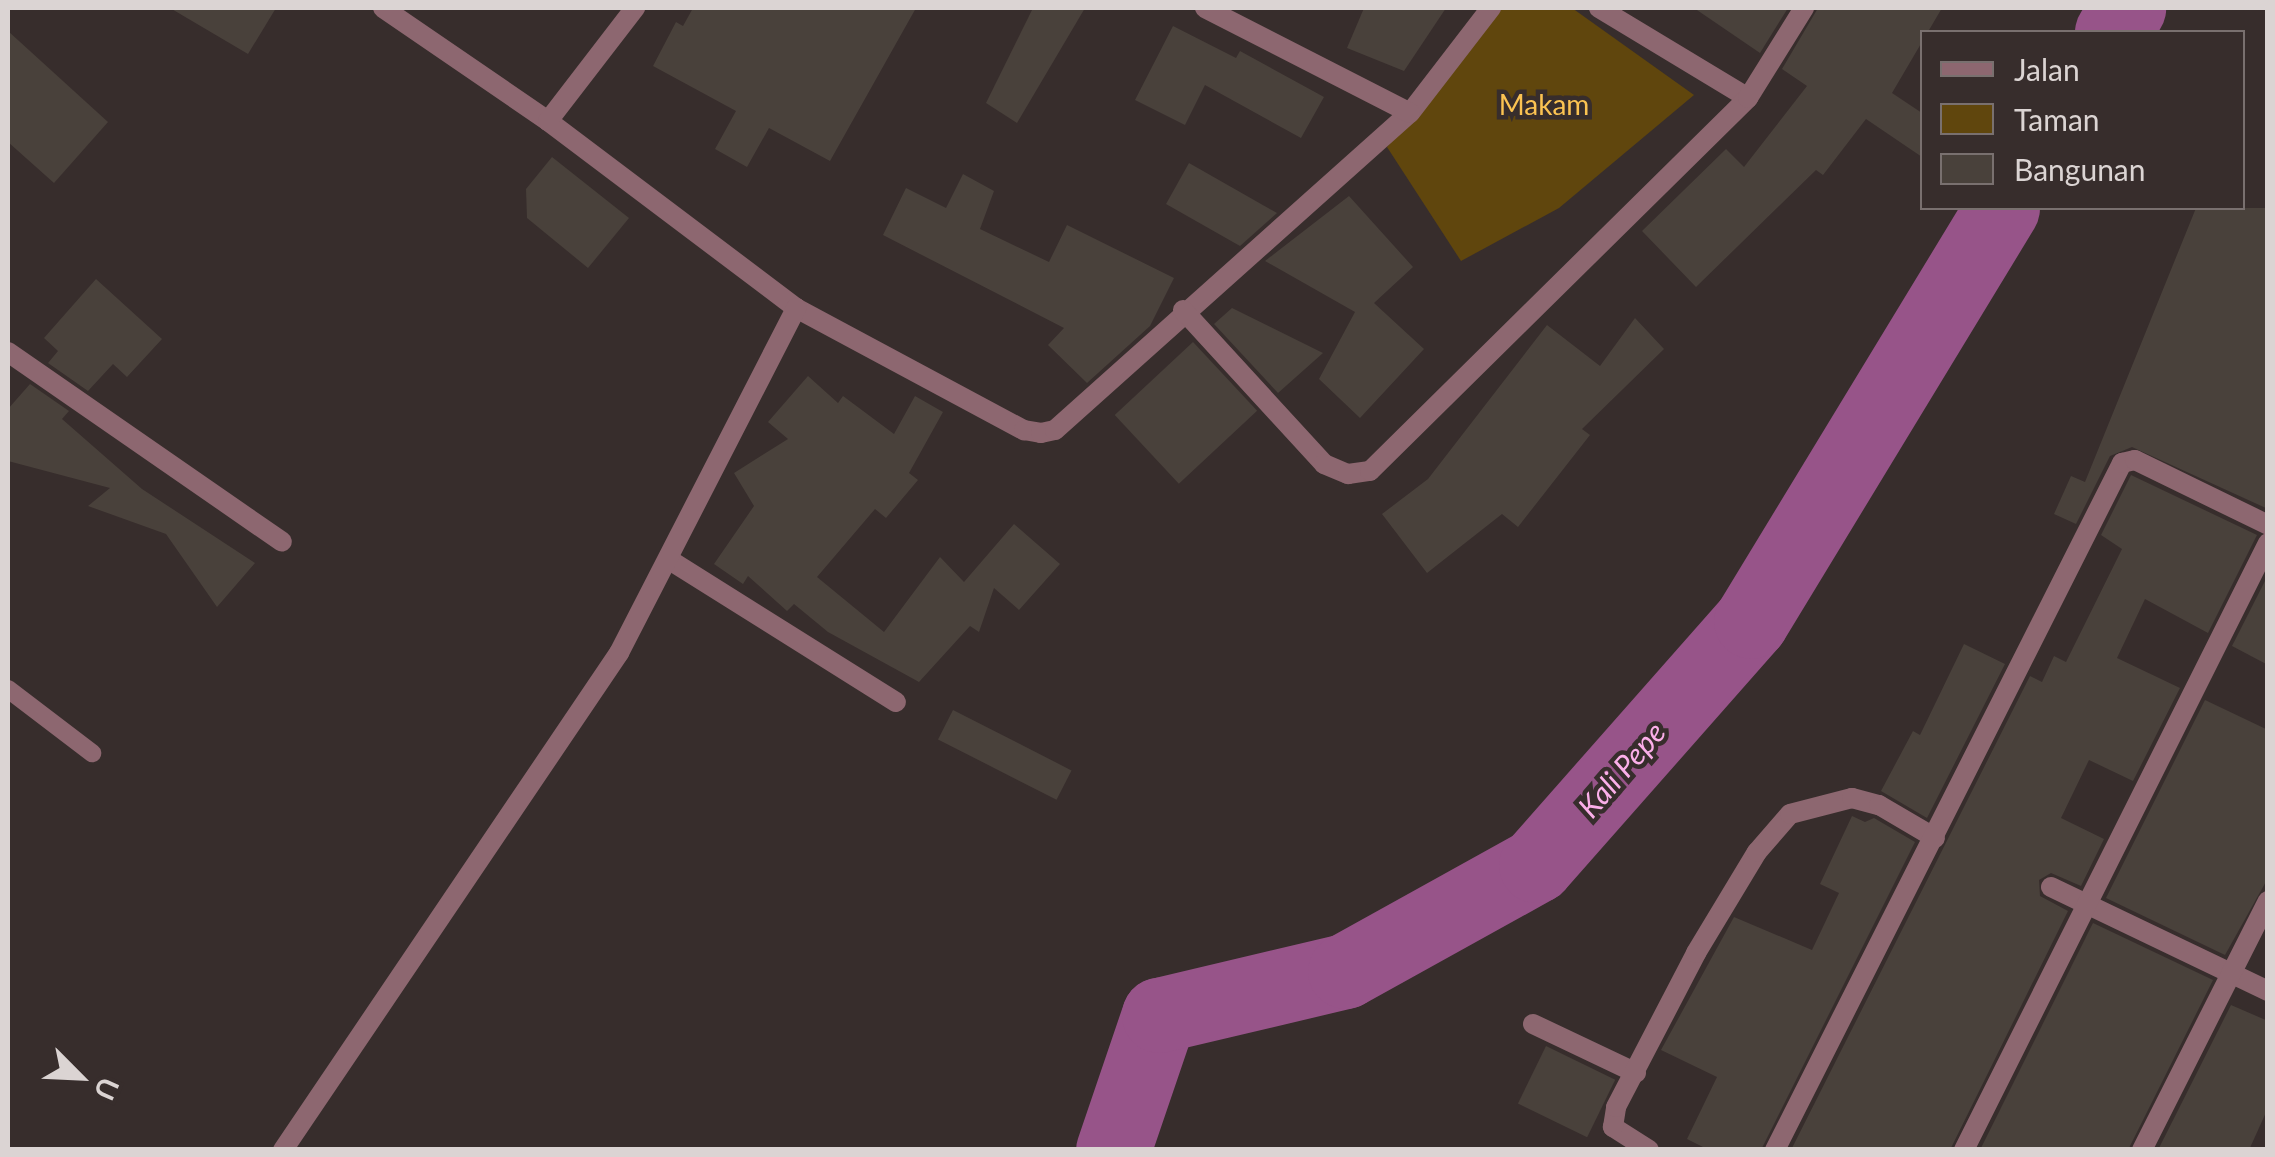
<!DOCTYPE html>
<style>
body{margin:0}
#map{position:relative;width:2275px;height:1157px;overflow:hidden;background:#372d2c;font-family:Lato,sans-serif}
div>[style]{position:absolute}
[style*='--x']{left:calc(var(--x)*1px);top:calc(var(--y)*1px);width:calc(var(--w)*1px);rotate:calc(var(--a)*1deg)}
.green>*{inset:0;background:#60460d}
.river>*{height:75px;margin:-37.5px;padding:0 37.5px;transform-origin:37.5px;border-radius:37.5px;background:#975489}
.building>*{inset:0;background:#49413b;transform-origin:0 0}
.lane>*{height:18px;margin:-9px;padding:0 9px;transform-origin:9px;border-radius:9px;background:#8d6770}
.street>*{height:20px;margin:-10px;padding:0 10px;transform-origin:10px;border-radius:10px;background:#8d6770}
span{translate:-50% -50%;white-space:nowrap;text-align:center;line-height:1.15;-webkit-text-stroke:9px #372d2c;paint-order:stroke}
.park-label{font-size:28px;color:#fbc352}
.water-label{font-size:30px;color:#fbafe9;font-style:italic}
.frame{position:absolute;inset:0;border:10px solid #dbd4d3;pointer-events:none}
.legend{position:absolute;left:1920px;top:30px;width:325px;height:180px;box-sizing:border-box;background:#372d2c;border:2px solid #79706f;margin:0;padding:12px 18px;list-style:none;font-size:30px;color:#dbd4d3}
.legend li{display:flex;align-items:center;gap:20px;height:50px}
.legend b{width:50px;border:2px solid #79706f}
.north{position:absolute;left:30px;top:1027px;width:100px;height:100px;-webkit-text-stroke:8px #372d2c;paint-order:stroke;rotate:114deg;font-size:28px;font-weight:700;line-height:40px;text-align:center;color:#dbd4d3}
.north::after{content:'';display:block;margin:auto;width:35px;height:45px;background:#dbd4d3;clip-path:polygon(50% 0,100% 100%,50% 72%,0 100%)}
</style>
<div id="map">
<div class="green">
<i style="clip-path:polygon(1501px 8px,1572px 8px,1694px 95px,1559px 208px,1461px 261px,1387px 147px)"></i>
</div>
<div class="river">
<i style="--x:2112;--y:32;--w:29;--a:-56"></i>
<i style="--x:1113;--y:1150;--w:143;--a:-71.2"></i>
<i style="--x:1159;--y:1015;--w:191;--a:-13.3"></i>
<i style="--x:1345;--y:971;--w:218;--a:-29"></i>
<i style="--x:1536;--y:865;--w:325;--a:-48.6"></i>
<i style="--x:1751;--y:621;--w:483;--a:-58.7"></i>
</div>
<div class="building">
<i style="clip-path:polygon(170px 8px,276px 8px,248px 54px)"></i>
<i style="clip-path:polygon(693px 8px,916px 8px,830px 161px,769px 128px,747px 167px,715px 149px,736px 111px,653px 66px,676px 22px,683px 26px)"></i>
<i style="clip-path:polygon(1033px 8px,1085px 8px,1017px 123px,986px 103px)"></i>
<i style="clip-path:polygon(1364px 8px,1446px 8px,1404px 71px,1347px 48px)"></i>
<i style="clip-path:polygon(1694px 8px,1788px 8px,1760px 53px)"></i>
<i style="clip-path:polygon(1818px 8px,1942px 8px,1892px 93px,1922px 113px,1922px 157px,1866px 119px,1823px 175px,1816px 170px,1696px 287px,1642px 231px,1726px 149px,1744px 167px,1807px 86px,1782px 69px)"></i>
<i style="clip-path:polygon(1173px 26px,1236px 58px,1240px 51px,1324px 97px,1301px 138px,1205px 85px,1185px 125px,1135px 100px)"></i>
<i style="clip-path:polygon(8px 31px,108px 122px,54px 183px,8px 142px)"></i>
<i style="clip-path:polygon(552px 157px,629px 218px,588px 268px,527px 218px,526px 189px)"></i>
<i style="clip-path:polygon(1189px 163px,1277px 213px,1240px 246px,1166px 204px)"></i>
<i style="clip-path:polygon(963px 174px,994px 191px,980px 229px,1049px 262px,1067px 225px,1174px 278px,1150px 326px,1087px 383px,1048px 345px,1064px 328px,883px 235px,906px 188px,946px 208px)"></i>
<i style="clip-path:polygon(1349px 196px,1413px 267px,1374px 303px,1424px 349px,1360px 418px,1319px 379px,1355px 312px,1265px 261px)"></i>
<i style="clip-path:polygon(2196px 208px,2268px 208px,2268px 509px,2132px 447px,2110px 456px,2076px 524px,2054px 514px,2071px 476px,2085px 482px)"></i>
<i style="clip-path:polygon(96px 279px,162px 339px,127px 377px,113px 364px,88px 391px,48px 363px,58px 351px,44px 338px)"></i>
<i style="clip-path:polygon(1232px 308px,1323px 353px,1278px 393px,1214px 324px)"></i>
<i style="clip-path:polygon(1635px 318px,1664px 349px,1582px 429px,1590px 435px,1518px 527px,1502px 514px,1427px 573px,1382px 514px,1428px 479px,1547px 325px,1600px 366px)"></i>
<i style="left:1193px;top:342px;width:94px;height:107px;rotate:47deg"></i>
<i style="clip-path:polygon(808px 376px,838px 403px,843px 396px,894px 434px,915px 396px,943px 412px,909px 473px,918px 480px,886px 518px,875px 509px,817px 577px,884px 632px,940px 557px,964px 582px,1014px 524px,1060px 564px,1019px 610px,994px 588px,979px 632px,970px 626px,919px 682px,828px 632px,794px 604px,787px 611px,748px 576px,743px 584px,714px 564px,754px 506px,734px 473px,788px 439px,768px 422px)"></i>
<i style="clip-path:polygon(30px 384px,69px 411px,62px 419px,142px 489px,255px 563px,217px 607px,166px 534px,88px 506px,110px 488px,8px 461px,8px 409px)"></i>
<i style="clip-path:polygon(2131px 475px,2257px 535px,2208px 633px,2145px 599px,2117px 658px,2180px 688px,2133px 781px,2089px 760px,2061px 818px,2104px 839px,2081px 886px,2051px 873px,2039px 880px,2040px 896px,2068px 911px,1950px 1150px,1791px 1150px,2030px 676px,2042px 682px,2054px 656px,2066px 662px,2122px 549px,2101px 535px)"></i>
<i style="clip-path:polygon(2268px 575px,2268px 665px,2232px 646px)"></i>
<i style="clip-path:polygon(1964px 644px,2005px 664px,1927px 818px,1881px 791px,1913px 731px,1920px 735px)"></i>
<i style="clip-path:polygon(2205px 700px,2268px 730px,2268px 878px,2225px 955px,2106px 898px)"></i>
<i style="left:953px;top:710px;width:133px;height:33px;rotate:27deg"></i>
<i style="clip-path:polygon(1852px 816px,1865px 822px,1874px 818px,1915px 842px,1761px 1150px,1709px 1150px,1687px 1139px,1717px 1077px,1661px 1050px,1734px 917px,1812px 950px,1839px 893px,1820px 884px)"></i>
<i style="clip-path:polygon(2093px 923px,2213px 980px,2128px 1150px,1980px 1150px)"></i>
<i style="clip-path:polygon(2231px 1005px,2268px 1021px,2268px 1108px,2249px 1150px,2158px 1150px)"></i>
<i style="left:1546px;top:1046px;width:77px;height:64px;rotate:26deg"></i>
</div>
<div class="lane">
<i style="--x:8;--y:689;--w:106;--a:37.3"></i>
</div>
<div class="street">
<i style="--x:383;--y:8;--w:200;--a:34.4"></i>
<i style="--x:548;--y:121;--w:311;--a:37"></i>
<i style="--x:796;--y:308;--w:259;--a:28.2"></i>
<i style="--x:1024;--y:430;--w:17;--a:10"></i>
<i style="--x:1041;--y:433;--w:14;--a:-12"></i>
<i style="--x:1055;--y:430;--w:476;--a:-41.8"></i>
<i style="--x:1410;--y:113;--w:133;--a:-52.4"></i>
<i style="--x:1205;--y:8;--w:230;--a:27.1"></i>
<i style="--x:1599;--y:8;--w:174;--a:31.1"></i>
<i style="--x:548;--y:121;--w:143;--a:-52.4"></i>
<i style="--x:1183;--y:310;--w:209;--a:47.5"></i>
<i style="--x:1324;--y:464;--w:26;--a:23"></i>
<i style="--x:1348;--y:474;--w:22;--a:-8"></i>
<i style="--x:1370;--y:471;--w:531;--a:-44.62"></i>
<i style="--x:1748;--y:98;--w:106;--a:-58.1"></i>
<i style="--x:8;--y:352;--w:333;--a:34.7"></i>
<i style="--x:668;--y:559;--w:269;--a:32.1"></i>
<i style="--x:2051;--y:887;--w:241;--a:25.6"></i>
<i style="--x:1533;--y:1024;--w:114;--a:25.4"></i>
<i style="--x:283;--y:1150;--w:600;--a:-55.94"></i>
<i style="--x:619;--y:653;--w:388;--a:-62.8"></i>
<i style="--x:1649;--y:1150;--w:43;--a:-147.4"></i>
<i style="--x:1613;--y:1127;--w:20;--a:-81"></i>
<i style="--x:1616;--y:1107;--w:174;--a:-62.5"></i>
<i style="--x:1696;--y:953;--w:118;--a:-58.9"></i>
<i style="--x:1757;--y:852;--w:50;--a:-49"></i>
<i style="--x:1790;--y:814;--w:64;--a:-14.5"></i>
<i style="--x:1852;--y:798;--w:28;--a:15"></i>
<i style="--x:1879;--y:805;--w:65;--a:30.5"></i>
<i style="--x:1775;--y:1150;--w:770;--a:-63.2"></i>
<i style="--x:2122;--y:463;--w:13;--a:-13"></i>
<i style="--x:2135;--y:460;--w:148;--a:26"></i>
<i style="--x:1964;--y:1150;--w:679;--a:-63.4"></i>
<i style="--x:2142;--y:1150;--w:279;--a:-63.2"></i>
</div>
<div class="park-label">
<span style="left:1544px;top:104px">Makam</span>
</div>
<div class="water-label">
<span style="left:1621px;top:769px;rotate:-49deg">Kali Pepe</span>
</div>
<div class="frame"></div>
<ul class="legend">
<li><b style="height:12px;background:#8d6770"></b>Jalan</li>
<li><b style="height:28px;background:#60460d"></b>Taman</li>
<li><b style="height:28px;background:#49413b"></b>Bangunan</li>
</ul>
<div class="north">U</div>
</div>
